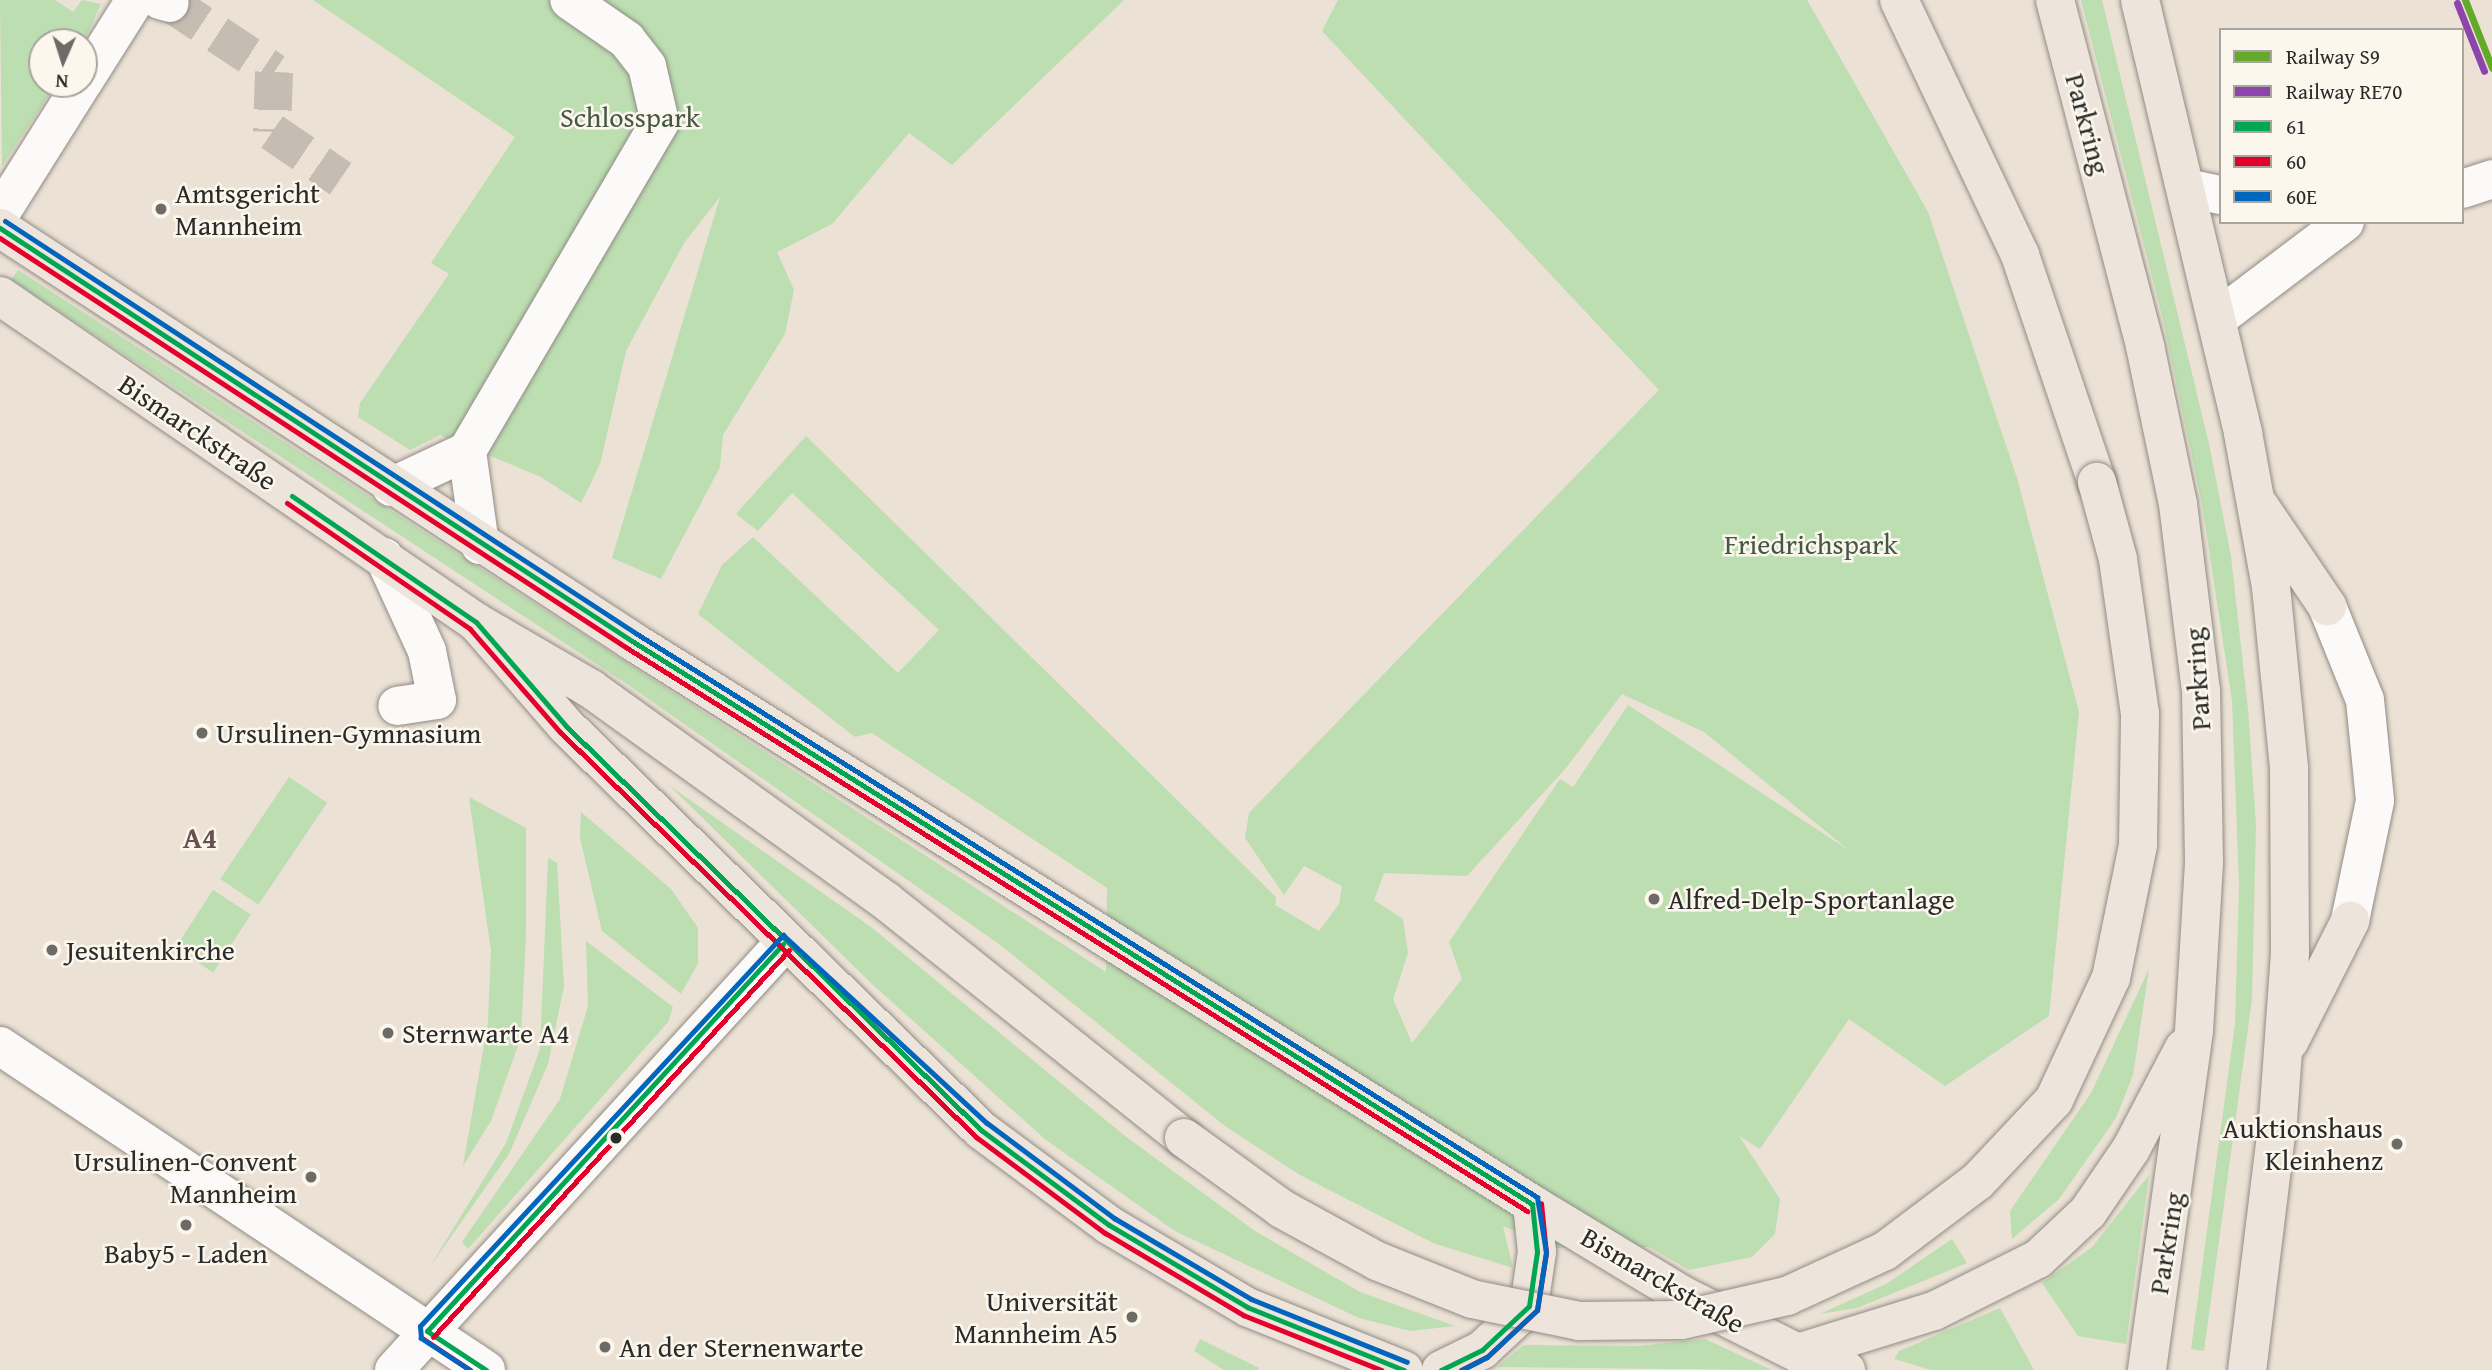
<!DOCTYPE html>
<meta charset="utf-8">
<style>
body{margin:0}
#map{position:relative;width:2492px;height:1370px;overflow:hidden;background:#ebe1d4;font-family:"Gentium Book Plus",serif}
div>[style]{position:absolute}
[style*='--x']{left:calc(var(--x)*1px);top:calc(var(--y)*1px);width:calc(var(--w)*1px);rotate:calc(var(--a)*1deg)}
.green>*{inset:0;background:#bcdeb1;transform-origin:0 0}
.minor-tunnel>*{height:38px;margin-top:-19px;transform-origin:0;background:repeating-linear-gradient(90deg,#c5bdb2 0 38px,transparent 0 57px)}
.roads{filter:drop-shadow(0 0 2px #918c85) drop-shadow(0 0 2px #918c85)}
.minor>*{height:38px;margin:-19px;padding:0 19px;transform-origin:19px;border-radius:19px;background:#fcfaf9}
.major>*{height:38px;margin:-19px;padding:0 19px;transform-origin:19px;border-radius:19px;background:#ede4dc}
.highway>*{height:38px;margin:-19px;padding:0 19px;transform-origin:19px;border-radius:19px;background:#ede4dc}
.bridges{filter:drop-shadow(0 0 2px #918c85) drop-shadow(0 0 2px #918c85)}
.highway-bridge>*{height:38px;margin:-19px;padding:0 19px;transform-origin:19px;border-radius:19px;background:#ede4dc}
.bus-1>*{height:5px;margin:-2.5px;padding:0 2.5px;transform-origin:2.5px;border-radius:2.5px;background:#00a651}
.bus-2>*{height:5px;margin:-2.5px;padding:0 2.5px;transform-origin:2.5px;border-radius:2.5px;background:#e4002b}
.bus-3>*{height:5px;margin:-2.5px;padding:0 2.5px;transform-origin:2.5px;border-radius:2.5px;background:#0065bd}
.rail-1>*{height:7px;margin:-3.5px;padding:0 3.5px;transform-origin:3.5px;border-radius:3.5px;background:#65a92c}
.rail-2>*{height:7px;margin:-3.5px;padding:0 3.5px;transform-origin:3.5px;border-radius:3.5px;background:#8e44ad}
.dots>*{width:19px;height:19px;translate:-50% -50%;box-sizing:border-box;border:4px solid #fbf7ec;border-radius:50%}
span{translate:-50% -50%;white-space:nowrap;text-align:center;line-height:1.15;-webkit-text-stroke:5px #fbf7ec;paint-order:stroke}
.park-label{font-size:28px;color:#465746}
.street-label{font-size:28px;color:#2b2b2b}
.poi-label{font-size:28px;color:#2b2b2b}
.left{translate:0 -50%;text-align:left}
.right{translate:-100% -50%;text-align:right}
.neighbourhood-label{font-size:30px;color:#665250;font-weight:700}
.legend{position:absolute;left:2219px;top:28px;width:245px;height:196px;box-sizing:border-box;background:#fbf7ec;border:2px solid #a8a59f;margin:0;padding:9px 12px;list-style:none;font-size:21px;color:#2b2b2b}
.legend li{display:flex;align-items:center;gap:14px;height:35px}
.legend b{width:35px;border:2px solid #a8a59f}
.north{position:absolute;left:28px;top:28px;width:70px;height:70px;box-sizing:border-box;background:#fbf7ec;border:2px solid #a8a59f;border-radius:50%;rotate:183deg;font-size:19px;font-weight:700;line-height:28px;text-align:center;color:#2b2b2b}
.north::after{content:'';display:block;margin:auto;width:24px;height:32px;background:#6e6b66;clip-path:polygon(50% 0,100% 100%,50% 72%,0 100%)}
</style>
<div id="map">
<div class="green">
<i style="clip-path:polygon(0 0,55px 0,73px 12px,82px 0,101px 4px,84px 42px,42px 42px,42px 84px,56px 84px,2px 166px)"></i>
<i style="clip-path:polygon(313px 0,1124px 0,952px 165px,909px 133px,832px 224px,777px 252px,794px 290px,785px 334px,723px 435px,720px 467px,661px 579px,612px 558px,720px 197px,684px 243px,626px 351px,600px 464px,581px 503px,541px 477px,440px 435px,410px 450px,358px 417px,360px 403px,449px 274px,431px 263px,515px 137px)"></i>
<i style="clip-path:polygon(evenodd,1338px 0,1807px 0,1928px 212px,2017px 478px,2079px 712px,2049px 1016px,1945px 1086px,1849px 1019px,1760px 1149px,1739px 1136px,1780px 1199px,1775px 1234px,1752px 1257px,1689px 1270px,1649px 1247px,1556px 1248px,1503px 1226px,1513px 1268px,1433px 1243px,1300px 1175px,1225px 1126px,999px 944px,627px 684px,11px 280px,18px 270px,1106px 972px,1107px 888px,872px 733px,855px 737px,698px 614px,722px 565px,753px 537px,898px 673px,939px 630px,792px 493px,758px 531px,736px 514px,806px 436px,1276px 897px,1275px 905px,1319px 931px,1339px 904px,1342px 886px,1304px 866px,1284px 895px,1245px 838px,1249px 813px,1659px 390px,1322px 31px,1338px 0,1622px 694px,1704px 732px,1850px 851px,1628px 705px,1573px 787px,1560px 779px,1449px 942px,1462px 979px,1412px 1043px,1393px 999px,1408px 953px,1403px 919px,1374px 900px,1384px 873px,1467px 876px,1566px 768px,1622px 694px)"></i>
<i style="clip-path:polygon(2081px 0,2102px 0,2209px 444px,2231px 556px,2248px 709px,2256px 824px,2252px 999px,2204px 1351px,2191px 1349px,2235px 1024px,2239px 885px,2232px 701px,2202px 504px,2163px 319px)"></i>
<i style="left:289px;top:777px;width:46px;height:123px;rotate:34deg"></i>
<i style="clip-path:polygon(670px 786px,871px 927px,1125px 1136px,1255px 1231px,1360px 1292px,1455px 1326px,1410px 1331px,1359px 1318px,1175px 1231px,1046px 1140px,872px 984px)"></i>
<i style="clip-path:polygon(469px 797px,526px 828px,526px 934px,521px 1037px,491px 1121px,463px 1166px,488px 1022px,491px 951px)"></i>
<i style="clip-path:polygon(581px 812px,671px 889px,698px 928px,698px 963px,681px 994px,602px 931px,580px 838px)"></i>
<i style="clip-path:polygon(548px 858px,557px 863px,564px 986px,548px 1064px,509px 1154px,429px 1268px,506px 1143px,540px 1049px)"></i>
<i style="left:213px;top:890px;width:45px;height:69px;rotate:33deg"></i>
<i style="clip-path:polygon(586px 941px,673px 1007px,668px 1022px,468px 1249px,462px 1242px,560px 1099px,588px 1006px)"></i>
<i style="clip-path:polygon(2149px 969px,2133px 1075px,2116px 1118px,2059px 1199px,2012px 1239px,2010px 1211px,2091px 1093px)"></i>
<i style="clip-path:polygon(2149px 1175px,2126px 1344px,2078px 1336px,2042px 1283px,2092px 1247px)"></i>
<i style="clip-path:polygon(1952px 1239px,1967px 1263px,1857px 1308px,1820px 1314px,1886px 1284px)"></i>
<i style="clip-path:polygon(2000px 1308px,2034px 1370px,1931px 1370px,1894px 1359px,1899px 1351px)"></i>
<i style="clip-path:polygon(1200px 1339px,1259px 1368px,1258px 1370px,1224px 1370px,1194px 1351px)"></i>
<i style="clip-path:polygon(1705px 1339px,1772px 1370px,1497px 1367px,1524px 1345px,1639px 1346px)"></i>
</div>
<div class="minor-tunnel">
<i style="--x:170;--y:3;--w:125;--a:33.6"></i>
<i style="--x:274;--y:72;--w:60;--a:91.9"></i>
<i style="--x:272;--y:132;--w:83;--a:34.3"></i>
</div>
<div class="roads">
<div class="minor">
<i style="--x:160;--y:0;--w:10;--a:17"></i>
<i style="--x:84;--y:81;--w:96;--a:-57.8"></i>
<i style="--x:2187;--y:188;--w:35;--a:12"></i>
<i style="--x:2462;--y:189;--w:32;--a:-18"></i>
<i style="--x:0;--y:214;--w:154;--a:-57.8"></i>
<i style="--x:2218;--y:318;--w:159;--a:-37.1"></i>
<i style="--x:467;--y:451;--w:95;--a:82.1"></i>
<i style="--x:391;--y:487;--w:84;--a:-25.3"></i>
<i style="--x:467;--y:451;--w:381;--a:-59.6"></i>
<i style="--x:660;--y:122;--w:57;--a:-103.1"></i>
<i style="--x:647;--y:66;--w:33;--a:-128"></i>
<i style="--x:627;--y:40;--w:70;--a:-145.4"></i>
<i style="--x:384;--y:557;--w:103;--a:65.4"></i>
<i style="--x:427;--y:651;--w:50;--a:78.5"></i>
<i style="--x:437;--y:700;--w:40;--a:171.5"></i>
<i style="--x:2327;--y:606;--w:101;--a:68"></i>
<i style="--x:2365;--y:700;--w:101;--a:84.3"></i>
<i style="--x:2375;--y:801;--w:123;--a:101.8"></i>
<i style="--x:0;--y:1046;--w:584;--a:33.69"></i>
<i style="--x:394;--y:1370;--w:577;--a:-47.6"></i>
</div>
<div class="major">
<i style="--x:2055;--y:0;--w:358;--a:75.4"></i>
<i style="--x:2145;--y:346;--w:161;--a:78.2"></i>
<i style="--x:2178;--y:504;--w:187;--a:83"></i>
<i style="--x:2201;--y:690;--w:173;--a:89"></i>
<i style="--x:2204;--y:863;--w:168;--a:93.4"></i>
<i style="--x:2194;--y:1031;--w:342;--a:97.9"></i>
<i style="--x:2140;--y:0;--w:445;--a:76.6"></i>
<i style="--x:2243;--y:433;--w:157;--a:79.7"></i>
<i style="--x:2271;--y:587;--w:182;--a:84.3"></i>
<i style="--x:2289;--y:768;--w:185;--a:89.7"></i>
<i style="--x:2290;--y:953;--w:166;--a:94.1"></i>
<i style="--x:2278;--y:1119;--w:253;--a:97"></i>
<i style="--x:0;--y:228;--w:755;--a:33.16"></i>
<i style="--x:632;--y:641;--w:1062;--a:32.03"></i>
<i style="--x:1532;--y:1204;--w:175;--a:31.2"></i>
<i style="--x:1682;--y:1295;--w:130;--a:26.6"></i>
<i style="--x:1798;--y:1353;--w:51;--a:19.5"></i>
<i style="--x:0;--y:296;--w:577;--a:34.41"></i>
<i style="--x:476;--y:622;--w:138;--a:49.1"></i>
<i style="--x:566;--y:726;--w:579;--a:44.23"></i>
<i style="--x:981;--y:1130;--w:159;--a:36.6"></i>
<i style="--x:1109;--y:1225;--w:161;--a:30.7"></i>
<i style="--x:1247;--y:1307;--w:169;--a:21.9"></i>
<i style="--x:2260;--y:507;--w:120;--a:55.9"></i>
<i style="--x:2289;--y:1042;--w:136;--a:-63.2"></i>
<i style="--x:1798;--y:1353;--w:142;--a:-17.2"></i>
<i style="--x:1934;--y:1311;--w:116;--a:-26.6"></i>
<i style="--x:2038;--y:1259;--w:69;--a:-43.2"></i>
<i style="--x:2088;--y:1212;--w:76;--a:-55.7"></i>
<i style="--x:2131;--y:1149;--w:114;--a:-62.3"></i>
<i style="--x:1441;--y:1370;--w:46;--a:-26"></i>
<i style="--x:1482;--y:1350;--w:64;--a:-43.1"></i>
<i style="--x:1529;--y:1306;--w:55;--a:-81.6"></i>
<i style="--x:1537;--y:1252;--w:48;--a:-95.9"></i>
</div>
<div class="highway">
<i style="--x:1899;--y:0;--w:282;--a:64.6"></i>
<i style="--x:2020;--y:255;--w:240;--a:71.3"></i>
<i style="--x:476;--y:622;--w:133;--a:30.2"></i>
<i style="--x:591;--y:689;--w:363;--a:35.7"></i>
<i style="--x:886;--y:901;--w:381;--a:38.5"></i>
</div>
</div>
<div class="bridges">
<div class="highway-bridge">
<i style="--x:1184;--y:1138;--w:121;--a:35.9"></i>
<i style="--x:1282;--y:1209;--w:108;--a:28.7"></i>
<i style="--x:1377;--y:1261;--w:102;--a:21.8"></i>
<i style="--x:1472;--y:1299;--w:109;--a:11.6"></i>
<i style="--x:1579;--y:1321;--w:103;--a:-0.6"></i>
<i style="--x:1682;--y:1320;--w:108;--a:-12.9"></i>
<i style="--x:1787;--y:1296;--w:108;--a:-24.7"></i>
<i style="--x:1885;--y:1251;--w:116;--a:-37"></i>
<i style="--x:1978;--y:1181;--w:111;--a:-46.8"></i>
<i style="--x:2054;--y:1100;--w:135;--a:-65"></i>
<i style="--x:2111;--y:978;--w:136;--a:-78.5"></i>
<i style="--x:2138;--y:845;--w:131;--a:-89.1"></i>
<i style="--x:2140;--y:714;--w:157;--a:-98.1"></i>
<i style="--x:2118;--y:559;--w:80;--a:-105.3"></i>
</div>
</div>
<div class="bus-1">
<i style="--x:0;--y:228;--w:755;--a:33.16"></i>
<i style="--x:632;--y:641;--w:1062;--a:32.03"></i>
<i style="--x:292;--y:496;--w:223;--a:34.4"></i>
<i style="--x:476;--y:622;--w:138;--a:49.1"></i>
<i style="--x:566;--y:726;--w:579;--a:44.23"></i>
<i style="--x:981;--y:1130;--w:159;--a:36.6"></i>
<i style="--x:1109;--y:1225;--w:161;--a:30.7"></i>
<i style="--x:1247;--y:1307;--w:169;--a:21.9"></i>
<i style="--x:427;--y:1331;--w:526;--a:-47.39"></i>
<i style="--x:427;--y:1331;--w:71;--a:33.5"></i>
<i style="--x:1441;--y:1370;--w:46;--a:-26"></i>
<i style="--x:1482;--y:1350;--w:64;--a:-43.1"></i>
<i style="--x:1529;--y:1306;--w:55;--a:-81.6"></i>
<i style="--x:1537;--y:1252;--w:48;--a:-95.9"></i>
</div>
<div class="bus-2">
<i style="--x:0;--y:238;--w:749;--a:33.18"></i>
<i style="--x:627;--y:648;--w:1062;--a:32.03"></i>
<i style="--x:287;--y:503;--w:222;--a:34.5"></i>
<i style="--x:470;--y:629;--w:137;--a:48.9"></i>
<i style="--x:560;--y:732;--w:581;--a:44.23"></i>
<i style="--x:976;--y:1137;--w:161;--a:36.7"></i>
<i style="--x:1105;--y:1233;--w:161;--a:30.7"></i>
<i style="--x:1243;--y:1315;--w:149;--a:21.7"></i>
<i style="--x:433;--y:1337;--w:526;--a:-47.39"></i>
<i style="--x:422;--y:1338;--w:58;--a:33.7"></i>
<i style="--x:1461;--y:1370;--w:29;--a:-27"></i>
<i style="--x:1487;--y:1357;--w:69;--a:-43.2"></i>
<i style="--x:1537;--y:1310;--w:58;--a:-81"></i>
<i style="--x:1546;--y:1253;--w:50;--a:-95.7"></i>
</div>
<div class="bus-3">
<i style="--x:5;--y:221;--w:755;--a:33.16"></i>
<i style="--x:637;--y:634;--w:1062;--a:32.03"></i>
<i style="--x:1537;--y:1197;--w:56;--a:80.7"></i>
<i style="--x:1546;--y:1252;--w:59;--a:98.8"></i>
<i style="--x:1537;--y:1310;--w:69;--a:136.8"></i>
<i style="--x:1487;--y:1357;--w:29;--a:153"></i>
<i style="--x:470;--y:1370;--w:59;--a:-146.9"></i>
<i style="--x:421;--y:1338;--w:12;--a:-95"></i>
<i style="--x:420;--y:1326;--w:534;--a:-47.13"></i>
<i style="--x:783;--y:935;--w:277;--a:42.7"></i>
<i style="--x:987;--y:1123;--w:159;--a:36.8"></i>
<i style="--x:1114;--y:1218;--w:159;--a:30.6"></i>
<i style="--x:1251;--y:1299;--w:168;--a:22"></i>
</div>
<div class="rail-1">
<i style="--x:2465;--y:0;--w:73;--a:68.3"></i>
</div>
<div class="rail-2">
<i style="--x:2457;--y:3;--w:73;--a:68.3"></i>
</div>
<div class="dots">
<i style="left:161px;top:209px;background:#6e6b66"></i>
<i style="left:202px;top:733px;background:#6e6b66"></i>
<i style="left:1654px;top:899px;background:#6e6b66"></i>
<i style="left:52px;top:950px;background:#6e6b66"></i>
<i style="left:388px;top:1033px;background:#6e6b66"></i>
<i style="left:616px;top:1138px;background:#2b2b2b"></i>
<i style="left:2397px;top:1144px;background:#6e6b66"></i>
<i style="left:311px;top:1177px;background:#6e6b66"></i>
<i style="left:186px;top:1225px;background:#6e6b66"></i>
<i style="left:1132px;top:1317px;background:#6e6b66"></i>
<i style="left:605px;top:1347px;background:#6e6b66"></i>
</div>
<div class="park-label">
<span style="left:630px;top:117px">Schlosspark</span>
<span style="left:1811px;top:544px">Friedrichspark</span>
</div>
<div class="street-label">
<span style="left:2088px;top:124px;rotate:75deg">Parkring</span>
<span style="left:198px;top:432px;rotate:34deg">Bismarckstraße</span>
<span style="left:2197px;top:679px;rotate:-94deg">Parkring</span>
<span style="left:2166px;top:1243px;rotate:-81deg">Parkring</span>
<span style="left:1663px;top:1280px;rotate:30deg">Bismarckstraße</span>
</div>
<div class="poi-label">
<span class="left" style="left:175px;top:209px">Amtsgericht<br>Mannheim</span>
<span class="left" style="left:216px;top:733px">Ursulinen-Gymnasium</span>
<span class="left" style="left:1668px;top:899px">Alfred-Delp-Sportanlage</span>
<span class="left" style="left:66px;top:950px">Jesuitenkirche</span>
<span class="left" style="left:402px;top:1033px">Sternwarte A4</span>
<span class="right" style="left:2383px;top:1144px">Auktionshaus<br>Kleinhenz</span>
<span class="right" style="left:297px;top:1177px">Ursulinen-Convent<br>Mannheim</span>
<span style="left:186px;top:1253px">Baby5 - Laden</span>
<span class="right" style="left:1118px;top:1317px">Universität<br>Mannheim A5</span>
<span class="left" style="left:619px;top:1347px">An der Sternenwarte</span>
</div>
<div class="neighbourhood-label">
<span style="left:200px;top:837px">A4</span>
</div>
<ul class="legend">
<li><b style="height:9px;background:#65a92c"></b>Railway S9</li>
<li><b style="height:9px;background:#8e44ad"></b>Railway RE70</li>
<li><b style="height:9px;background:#00a651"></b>61</li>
<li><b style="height:9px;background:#e4002b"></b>60</li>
<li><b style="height:9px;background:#0065bd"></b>60E</li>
</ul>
<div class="north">N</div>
</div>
